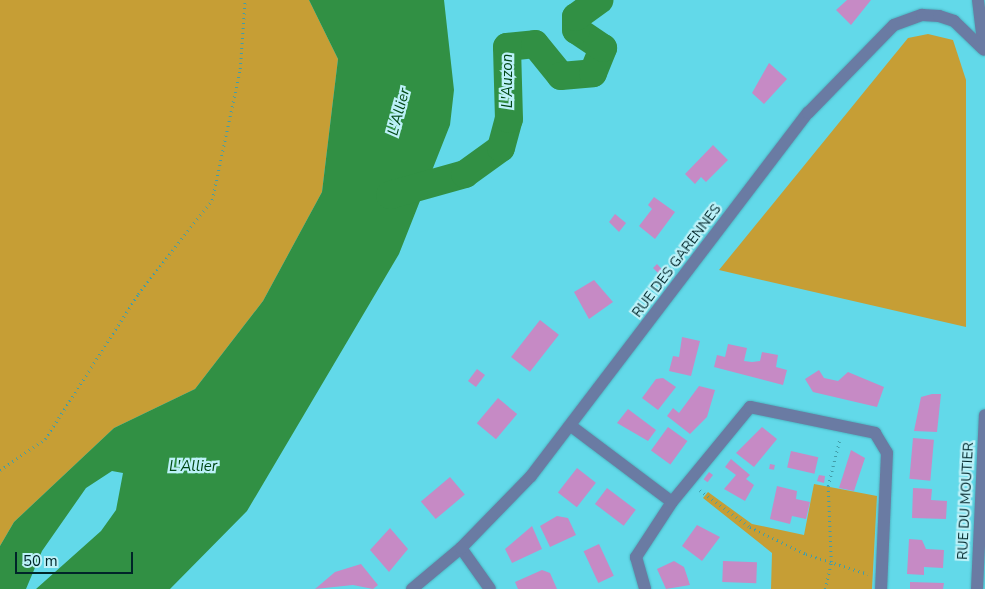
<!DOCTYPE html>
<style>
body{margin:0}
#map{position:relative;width:985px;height:589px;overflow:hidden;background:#62d9e9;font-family:"Nunito Sans",sans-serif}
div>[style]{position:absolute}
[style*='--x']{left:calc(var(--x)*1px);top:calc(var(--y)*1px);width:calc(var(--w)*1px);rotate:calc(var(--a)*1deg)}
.green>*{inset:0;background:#c69e35}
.water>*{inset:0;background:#319044}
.river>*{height:28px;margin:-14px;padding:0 14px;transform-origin:14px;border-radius:14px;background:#319044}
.building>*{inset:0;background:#c68ac5;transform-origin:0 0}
.path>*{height:2.5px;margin-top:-1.25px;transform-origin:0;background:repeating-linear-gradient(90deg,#419da9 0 1px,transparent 0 5px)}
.roads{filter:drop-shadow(0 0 1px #4eb5c3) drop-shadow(0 0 1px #4eb5c3)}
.minor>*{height:12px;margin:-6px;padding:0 6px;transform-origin:6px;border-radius:6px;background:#6a7ba3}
span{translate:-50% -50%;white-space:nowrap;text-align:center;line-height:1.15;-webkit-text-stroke:4.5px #bcf1f8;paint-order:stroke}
.street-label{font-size:14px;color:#002529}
.water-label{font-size:15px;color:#004714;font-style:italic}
.scale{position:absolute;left:15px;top:552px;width:118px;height:22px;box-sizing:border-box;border:2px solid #002529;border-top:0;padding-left:6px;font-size:15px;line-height:18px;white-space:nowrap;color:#002529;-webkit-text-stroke:4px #bcf1f8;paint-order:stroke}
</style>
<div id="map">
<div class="green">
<i style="clip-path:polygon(0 0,309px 0,338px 59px,322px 192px,263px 301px,195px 389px,114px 428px,14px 522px,0 546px)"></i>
<i style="clip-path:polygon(928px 34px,953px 40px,966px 80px,966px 327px,719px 270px,908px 38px)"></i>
<i style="clip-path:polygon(814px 484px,877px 496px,872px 589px,771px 589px,772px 553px,703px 498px,708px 492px,752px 524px,804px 535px)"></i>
</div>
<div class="water">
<i style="clip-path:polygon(309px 0,444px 0,454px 90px,450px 125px,399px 254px,247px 511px,170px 589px,36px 589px,101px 531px,116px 510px,123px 473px,112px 471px,86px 488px,42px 551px,26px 589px,0 589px,0 546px,14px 522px,114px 428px,195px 389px,263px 301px,322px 192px,338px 59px)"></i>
</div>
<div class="river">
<i style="--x:390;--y:195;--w:78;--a:-15.6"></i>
<i style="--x:465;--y:174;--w:44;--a:-35.8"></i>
<i style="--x:501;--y:148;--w:30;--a:-75"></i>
<i style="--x:509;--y:119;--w:72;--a:-91.6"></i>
<i style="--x:507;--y:47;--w:28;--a:-6"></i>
<i style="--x:535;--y:44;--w:41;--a:50.9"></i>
<i style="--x:561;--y:76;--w:32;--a:-5"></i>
<i style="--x:593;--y:73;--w:27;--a:-68"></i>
<i style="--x:603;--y:48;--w:32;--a:-146"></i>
<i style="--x:576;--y:30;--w:13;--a:-90"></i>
<i style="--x:576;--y:17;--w:29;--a:-36"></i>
</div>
<div class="building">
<i style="clip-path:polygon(847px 0,871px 0,851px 25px,836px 10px)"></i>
<i style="clip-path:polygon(769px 63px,787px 79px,764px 104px,752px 93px)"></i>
<i style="clip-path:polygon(713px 145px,728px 160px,706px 182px,701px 177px,695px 184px,685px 174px)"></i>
<i style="clip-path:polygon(654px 197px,675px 212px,655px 239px,639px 226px,652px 209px,648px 205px)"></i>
<i style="clip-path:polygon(615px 214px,626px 223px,619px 232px,609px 222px)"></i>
<i style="clip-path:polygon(657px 264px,669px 277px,666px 281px,653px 268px)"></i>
<i style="clip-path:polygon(594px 280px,613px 302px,589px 319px,574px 292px)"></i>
<i style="left:540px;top:320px;width:24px;height:47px;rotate:38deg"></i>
<i style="clip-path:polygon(682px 337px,700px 341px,691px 376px,669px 371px,673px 356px,679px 357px)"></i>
<i style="clip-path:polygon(728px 344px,747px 348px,744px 361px,752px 362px,760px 361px,762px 352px,778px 355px,776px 367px,787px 370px,783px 385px,714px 367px,717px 355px,725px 357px)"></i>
<i style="left:477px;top:369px;width:10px;height:15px;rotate:37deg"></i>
<i style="clip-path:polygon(819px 370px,824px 378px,838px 381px,848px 372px,884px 387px,877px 407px,813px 392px,805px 379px)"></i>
<i style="clip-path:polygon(663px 378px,676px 387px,658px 410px,642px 398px,656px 379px)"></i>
<i style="clip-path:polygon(699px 386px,715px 390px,707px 417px,690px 434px,667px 416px,673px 408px,679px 413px)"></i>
<i style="clip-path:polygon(932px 394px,941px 394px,937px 432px,914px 431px,921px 397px)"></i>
<i style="left:498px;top:398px;width:25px;height:33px;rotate:40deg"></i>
<i style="clip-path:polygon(628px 409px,656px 430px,648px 441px,617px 423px)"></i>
<i style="left:668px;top:427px;width:24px;height:29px;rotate:36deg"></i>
<i style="clip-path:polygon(762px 427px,777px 439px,754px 467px,736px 453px)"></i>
<i style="left:913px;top:438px;width:21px;height:41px;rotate:5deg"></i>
<i style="clip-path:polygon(851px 450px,865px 458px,854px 491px,839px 488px)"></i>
<i style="left:791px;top:451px;width:28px;height:17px;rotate:13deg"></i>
<i style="clip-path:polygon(731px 459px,750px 475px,746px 479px,754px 485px,745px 501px,724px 489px,736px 475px,725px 467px)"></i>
<i style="left:770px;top:464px;width:5px;height:5px;rotate:11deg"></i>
<i style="left:577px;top:468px;width:24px;height:31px;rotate:38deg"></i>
<i style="left:709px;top:472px;width:5px;height:9px;rotate:37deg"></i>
<i style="clip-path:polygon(819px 475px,825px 476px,824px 483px,817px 481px)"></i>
<i style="left:450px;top:477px;width:23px;height:38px;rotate:50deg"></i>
<i style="clip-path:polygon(777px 486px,797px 491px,796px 499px,810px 502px,806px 519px,792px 516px,790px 524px,770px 519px)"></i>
<i style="left:607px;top:488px;width:36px;height:20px;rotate:37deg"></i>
<i style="clip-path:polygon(913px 488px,932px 489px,931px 500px,947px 501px,946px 519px,912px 518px)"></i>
<i style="clip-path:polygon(557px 516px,568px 518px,576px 535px,550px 547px,540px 526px)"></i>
<i style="clip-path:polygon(697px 525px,720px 537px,702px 561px,682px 546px)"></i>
<i style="clip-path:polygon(532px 526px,542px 549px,512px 563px,505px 549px)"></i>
<i style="clip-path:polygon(390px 528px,408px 549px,389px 572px,370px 550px)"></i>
<i style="clip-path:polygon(909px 539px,922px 540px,926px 549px,944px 550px,943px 568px,924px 567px,924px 575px,907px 574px)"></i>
<i style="left:599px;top:544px;width:35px;height:17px;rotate:65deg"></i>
<i style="clip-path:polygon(674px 561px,684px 567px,690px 585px,666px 589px,657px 569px)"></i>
<i style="left:723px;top:561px;width:34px;height:21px;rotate:2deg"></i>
<i style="clip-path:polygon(361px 564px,378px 585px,373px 589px,353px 585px,315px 589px,335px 572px)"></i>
<i style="clip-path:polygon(542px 570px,550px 573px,557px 589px,518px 589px,515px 582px)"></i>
<i style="clip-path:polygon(910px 582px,944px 583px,943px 589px,910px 589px)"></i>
</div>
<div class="path">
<i style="--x:0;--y:470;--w:55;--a:-34.6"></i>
<i style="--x:45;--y:439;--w:172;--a:-57.3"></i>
<i style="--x:138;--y:294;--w:120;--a:-51.8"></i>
<i style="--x:212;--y:200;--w:134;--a:-77.9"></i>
<i style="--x:240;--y:69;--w:69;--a:-85.9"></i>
<i style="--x:700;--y:490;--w:62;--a:36.5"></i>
<i style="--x:750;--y:527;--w:62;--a:25.7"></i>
<i style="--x:806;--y:554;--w:65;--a:17.9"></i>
<i style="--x:825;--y:589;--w:28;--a:-77"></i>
<i style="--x:831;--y:562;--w:76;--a:-92.3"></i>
<i style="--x:828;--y:486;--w:49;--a:-76"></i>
</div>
<div class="roads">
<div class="minor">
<i style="--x:978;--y:0;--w:50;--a:83.2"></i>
<i style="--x:571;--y:426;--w:126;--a:37"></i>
<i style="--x:672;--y:502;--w:66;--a:123.2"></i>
<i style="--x:636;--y:557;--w:33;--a:74"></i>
<i style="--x:672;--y:502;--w:123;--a:-50.6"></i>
<i style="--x:750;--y:407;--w:128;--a:11.7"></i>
<i style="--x:875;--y:433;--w:23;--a:59"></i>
<i style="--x:887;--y:453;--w:136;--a:92.5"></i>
<i style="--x:461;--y:548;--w:50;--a:54.7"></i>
<i style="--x:412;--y:589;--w:64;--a:-39.9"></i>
<i style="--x:461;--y:548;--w:100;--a:-45.8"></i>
<i style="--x:531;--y:476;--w:457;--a:-52.7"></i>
<i style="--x:808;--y:113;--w:123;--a:-45.7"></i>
<i style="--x:894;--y:25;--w:30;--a:-20"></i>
<i style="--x:922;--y:15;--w:17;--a:3"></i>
<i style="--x:939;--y:16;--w:16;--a:18"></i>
<i style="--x:954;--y:21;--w:40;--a:44"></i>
<i style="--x:977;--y:589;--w:174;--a:-87.4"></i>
</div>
</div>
<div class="street-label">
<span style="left:677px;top:261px;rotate:-53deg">RUE DES GARENNES</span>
<span style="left:966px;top:501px;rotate:-87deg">RUE DU MOUTIER</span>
</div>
<div class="water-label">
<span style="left:508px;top:81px;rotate:-90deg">L'Auzon</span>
<span style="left:399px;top:112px;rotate:-75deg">L'Allier</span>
<span style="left:193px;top:467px">L'Allier</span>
</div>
<div class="scale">50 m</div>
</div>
